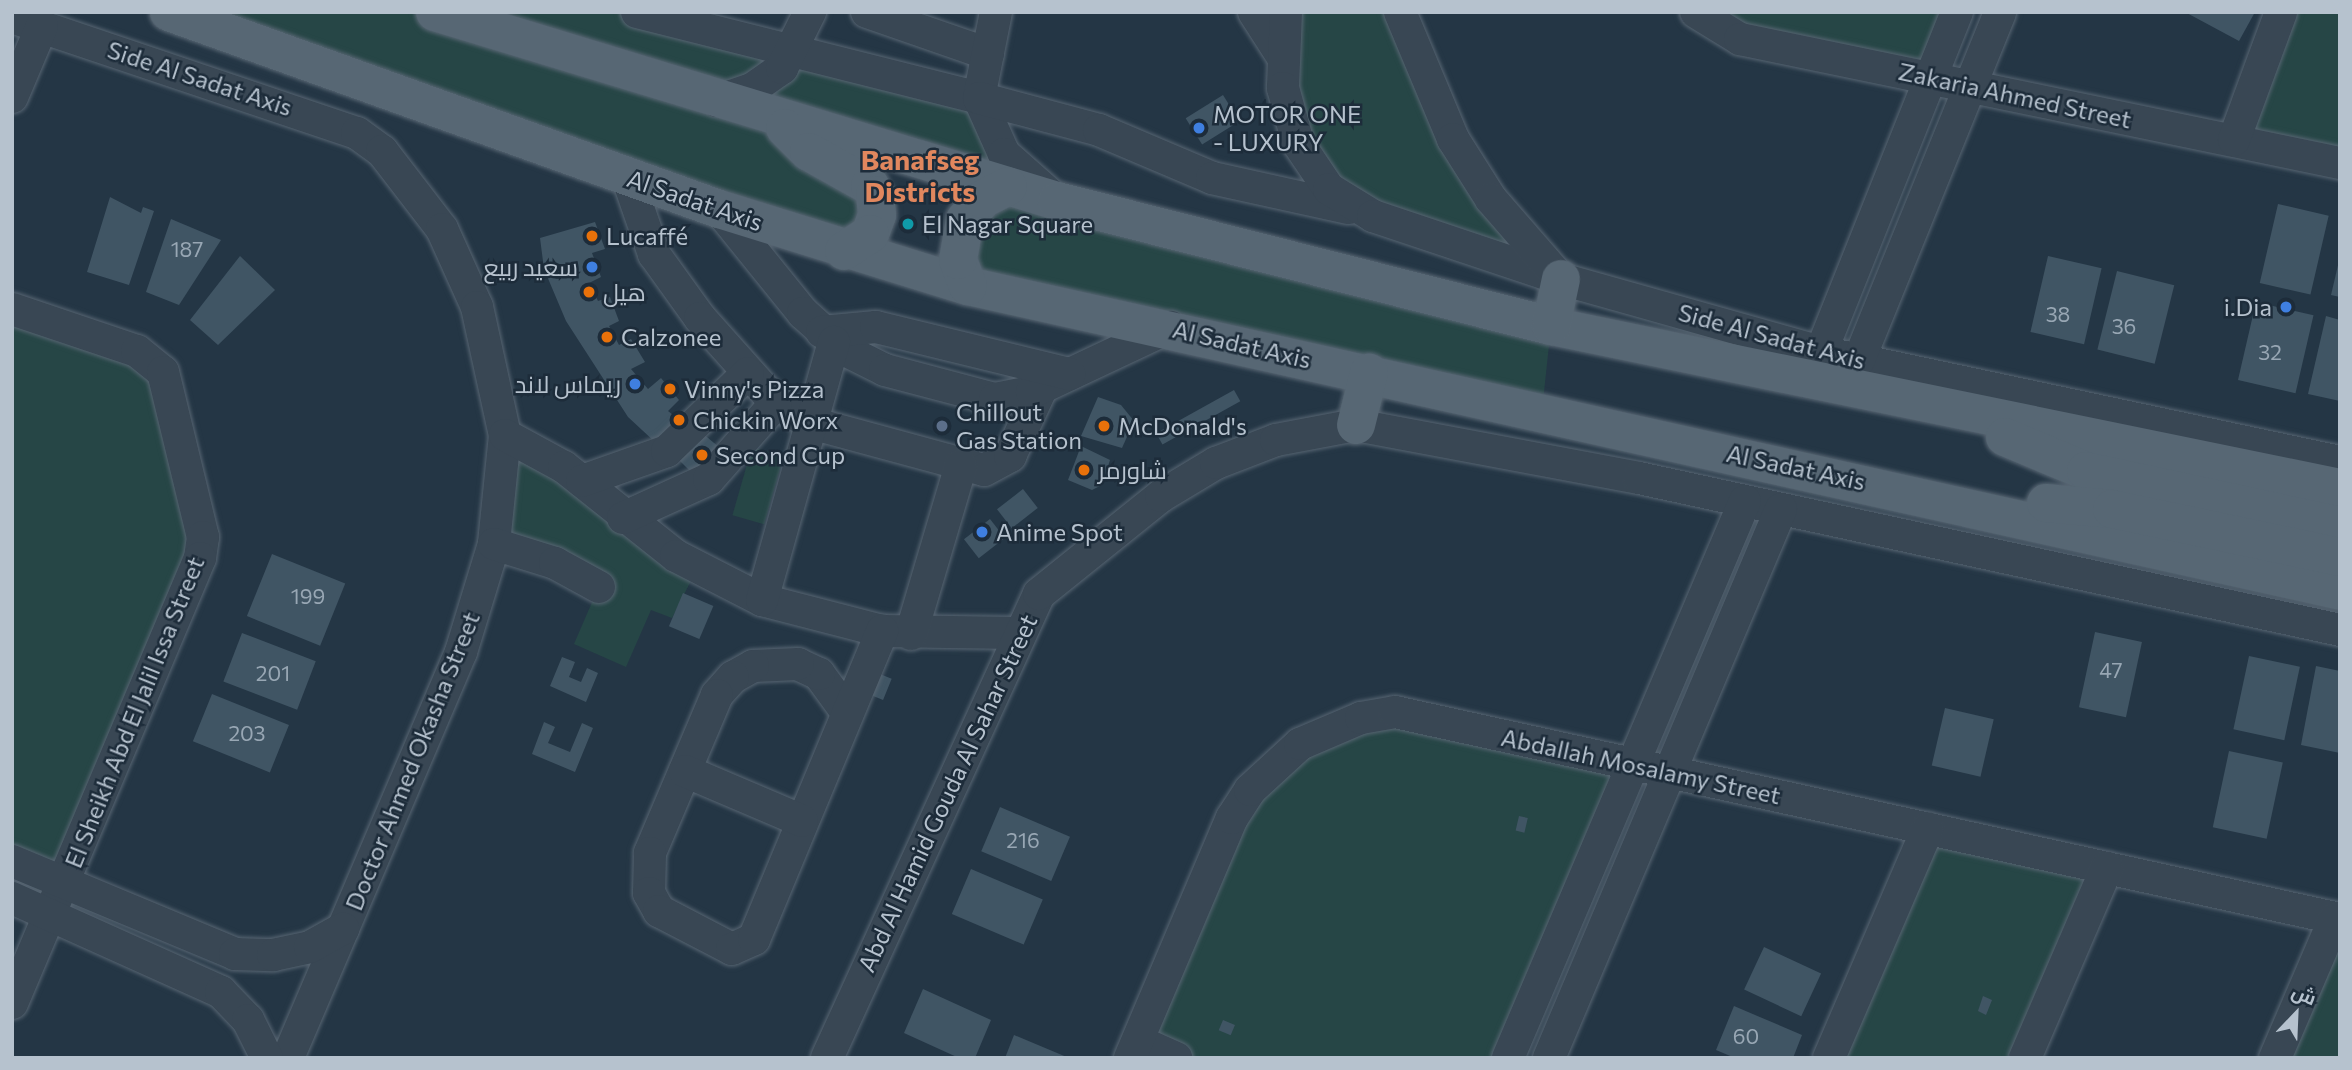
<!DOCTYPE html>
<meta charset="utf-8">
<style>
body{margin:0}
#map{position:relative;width:2352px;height:1070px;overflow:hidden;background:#243645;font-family:Commissioner,Cairo,sans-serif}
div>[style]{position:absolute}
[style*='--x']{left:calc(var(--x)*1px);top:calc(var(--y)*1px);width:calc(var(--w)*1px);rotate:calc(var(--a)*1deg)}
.green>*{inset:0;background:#264646;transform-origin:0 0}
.building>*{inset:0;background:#405564;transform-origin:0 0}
.roads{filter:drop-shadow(0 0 2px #576572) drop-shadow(0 0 2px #576572)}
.minor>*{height:32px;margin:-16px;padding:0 16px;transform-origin:16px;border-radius:16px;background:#394754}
.major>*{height:38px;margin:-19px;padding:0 19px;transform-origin:19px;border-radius:19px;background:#576774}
.dots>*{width:19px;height:19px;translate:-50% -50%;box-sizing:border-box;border:4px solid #1d2c3a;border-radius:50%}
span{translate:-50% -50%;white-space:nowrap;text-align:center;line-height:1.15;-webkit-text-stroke:5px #1d2c3a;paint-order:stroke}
.number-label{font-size:21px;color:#98a7b4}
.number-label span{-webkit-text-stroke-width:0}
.street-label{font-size:24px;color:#b6c2ce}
.poi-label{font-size:24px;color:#b6c2ce}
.left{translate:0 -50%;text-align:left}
.right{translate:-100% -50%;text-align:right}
.quarter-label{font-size:28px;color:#e1875e;font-weight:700}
.frame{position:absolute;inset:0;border:14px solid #b6c2ce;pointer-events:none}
.north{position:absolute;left:2261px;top:979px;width:70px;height:70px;-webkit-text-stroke:5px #1d2c3a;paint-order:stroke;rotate:23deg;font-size:19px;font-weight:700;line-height:28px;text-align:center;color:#b6c2ce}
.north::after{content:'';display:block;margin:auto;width:24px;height:32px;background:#b6c2ce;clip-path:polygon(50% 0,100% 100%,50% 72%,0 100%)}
</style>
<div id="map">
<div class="green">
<i style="clip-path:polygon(154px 12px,637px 12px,949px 92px,1054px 198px,1551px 326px,1542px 411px,968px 286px,983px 199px,780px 120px,858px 180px,863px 242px)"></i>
<i style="clip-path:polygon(1286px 12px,1400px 12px,1424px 79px,1561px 279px,1316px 175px)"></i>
<i style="clip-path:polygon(1696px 12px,1957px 12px,1930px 77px)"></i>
<i style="clip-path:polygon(2281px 12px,2340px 12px,2340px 163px,2234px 140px)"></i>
<i style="clip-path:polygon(12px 310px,151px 359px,203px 537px,63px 883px,12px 861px)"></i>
<i style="clip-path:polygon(505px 435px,697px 569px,672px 618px,651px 610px,626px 667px,574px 644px,599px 586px,494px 544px)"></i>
<i style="left:752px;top:447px;width:33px;height:71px;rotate:16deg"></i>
<i style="clip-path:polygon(1361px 718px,1636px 764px,1508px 1058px,1176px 1058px,1138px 1041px,1250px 790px)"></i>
<i style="clip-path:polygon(1928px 828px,2107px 868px,2025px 1058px,1829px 1058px)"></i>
<i style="clip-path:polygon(2340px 920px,2340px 1058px,2275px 1058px)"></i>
</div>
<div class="building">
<i style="clip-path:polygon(2185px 12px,2255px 12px,2239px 41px)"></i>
<i style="left:1223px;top:95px;width:31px;height:44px;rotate:58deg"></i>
<i style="clip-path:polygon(110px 197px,141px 213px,143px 207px,154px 211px,129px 285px,87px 272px)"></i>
<i style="left:2278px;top:204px;width:52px;height:81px;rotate:13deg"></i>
<i style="clip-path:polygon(171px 219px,221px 240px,179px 305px,146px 292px)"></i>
<i style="clip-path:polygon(595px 222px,605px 249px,592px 253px,601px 277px,589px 283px,598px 301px,610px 297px,619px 321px,609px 326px,619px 345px,631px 339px,645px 362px,631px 369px,648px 389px,661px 378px,679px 400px,668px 411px,693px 431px,656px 443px,628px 417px,566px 321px,544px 269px,540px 238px)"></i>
<i style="clip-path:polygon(240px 256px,275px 290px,218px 345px,190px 320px)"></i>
<i style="left:2048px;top:256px;width:55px;height:78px;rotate:13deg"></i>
<i style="clip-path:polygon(2339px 261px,2340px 262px,2340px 297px,2331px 295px)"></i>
<i style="left:2117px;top:271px;width:59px;height:81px;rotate:14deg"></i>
<i style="left:2256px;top:302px;width:59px;height:80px;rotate:13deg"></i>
<i style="clip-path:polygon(2326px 316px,2340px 320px,2340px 401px,2308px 394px)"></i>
<i style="left:1234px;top:390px;width:13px;height:89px;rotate:61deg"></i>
<i style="clip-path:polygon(1098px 397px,1121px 405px,1134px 421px,1122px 448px,1081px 436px)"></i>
<i style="clip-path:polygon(701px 432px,726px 453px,694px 475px,676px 457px)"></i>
<i style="clip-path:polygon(1081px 446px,1110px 460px,1102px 485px,1092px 490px,1068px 480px)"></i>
<i style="left:1023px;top:489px;width:24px;height:33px;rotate:52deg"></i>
<i style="left:990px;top:519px;width:24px;height:33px;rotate:52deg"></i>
<i style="left:272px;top:554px;width:79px;height:67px;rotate:22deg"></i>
<i style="left:683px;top:593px;width:33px;height:36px;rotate:23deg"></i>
<i style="left:2095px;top:632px;width:48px;height:77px;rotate:12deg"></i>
<i style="left:242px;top:633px;width:79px;height:52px;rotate:21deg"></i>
<i style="left:2249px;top:656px;width:52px;height:75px;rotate:12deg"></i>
<i style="clip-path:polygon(562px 657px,575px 662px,569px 677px,581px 682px,587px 668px,598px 673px,586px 702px,550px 686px)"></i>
<i style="clip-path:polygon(2316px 666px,2340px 671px,2340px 753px,2301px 745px)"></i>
<i style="left:875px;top:672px;width:18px;height:23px;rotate:22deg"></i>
<i style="left:212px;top:694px;width:83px;height:51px;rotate:22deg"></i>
<i style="left:1945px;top:708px;width:50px;height:59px;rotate:13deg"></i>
<i style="clip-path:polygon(544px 722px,555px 727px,548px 743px,570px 752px,582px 723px,593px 728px,575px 772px,532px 754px)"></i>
<i style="left:2229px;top:751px;width:55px;height:78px;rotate:12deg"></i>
<i style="left:1000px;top:807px;width:76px;height:48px;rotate:23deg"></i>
<i style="left:1519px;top:816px;width:9px;height:15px;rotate:13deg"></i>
<i style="left:971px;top:869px;width:78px;height:49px;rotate:23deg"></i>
<i style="left:1764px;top:947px;width:63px;height:47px;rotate:25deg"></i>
<i style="clip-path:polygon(923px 989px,991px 1020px,975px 1058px,959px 1058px,904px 1033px)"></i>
<i style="clip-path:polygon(1983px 996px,1992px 1000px,1986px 1015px,1978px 1011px)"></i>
<i style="clip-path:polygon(1734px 1006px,1802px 1035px,1793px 1058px,1735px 1058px,1716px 1050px)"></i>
<i style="left:1223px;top:1020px;width:13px;height:11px;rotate:23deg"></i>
<i style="clip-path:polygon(1014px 1035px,1069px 1058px,1005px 1058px)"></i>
</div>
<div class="roads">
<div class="minor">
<i style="--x:637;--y:12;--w:353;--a:14.1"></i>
<i style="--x:979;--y:98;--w:61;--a:65.9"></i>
<i style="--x:1004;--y:154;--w:69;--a:41.5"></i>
<i style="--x:867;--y:12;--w:128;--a:19.1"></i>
<i style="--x:996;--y:12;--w:88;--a:101.2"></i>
<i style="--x:979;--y:98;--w:124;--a:14.9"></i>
<i style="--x:1099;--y:130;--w:123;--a:23"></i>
<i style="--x:1212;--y:178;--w:140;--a:12.4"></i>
<i style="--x:1254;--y:12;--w:50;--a:57.3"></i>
<i style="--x:1286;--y:12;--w:76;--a:92.3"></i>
<i style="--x:1283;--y:88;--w:57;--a:74.7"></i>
<i style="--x:1298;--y:143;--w:55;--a:56"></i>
<i style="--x:1329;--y:189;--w:52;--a:31.5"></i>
<i style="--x:1373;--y:216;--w:198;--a:18.5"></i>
<i style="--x:1561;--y:279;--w:270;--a:15.7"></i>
<i style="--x:1821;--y:352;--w:531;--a:11.97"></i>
<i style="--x:1400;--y:12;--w:138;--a:67.3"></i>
<i style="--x:1453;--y:139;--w:71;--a:57.7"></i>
<i style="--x:1491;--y:199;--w:102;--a:49"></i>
<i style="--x:1696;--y:12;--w:52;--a:31.5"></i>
<i style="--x:1740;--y:39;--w:613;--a:11.68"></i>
<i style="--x:12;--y:17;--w:364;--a:18.6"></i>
<i style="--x:357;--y:133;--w:31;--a:36"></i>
<i style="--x:382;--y:151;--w:98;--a:52.4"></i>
<i style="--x:442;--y:229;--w:85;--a:65.8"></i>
<i style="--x:477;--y:307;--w:131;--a:77.7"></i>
<i style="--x:505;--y:435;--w:110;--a:95.8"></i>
<i style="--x:494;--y:544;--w:113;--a:107"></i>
<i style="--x:461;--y:652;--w:441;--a:113.1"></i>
<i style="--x:12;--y:97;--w:77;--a:-67.1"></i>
<i style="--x:717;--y:101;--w:37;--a:-19"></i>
<i style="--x:752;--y:89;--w:37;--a:-35"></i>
<i style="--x:782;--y:68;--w:63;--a:-63.4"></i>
<i style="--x:2234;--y:140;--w:136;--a:-69.8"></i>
<i style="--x:627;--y:176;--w:83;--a:70.9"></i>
<i style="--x:654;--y:254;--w:79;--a:54.3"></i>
<i style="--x:700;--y:318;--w:114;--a:48.2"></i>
<i style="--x:776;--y:403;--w:40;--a:29.7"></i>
<i style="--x:811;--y:423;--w:179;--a:15.2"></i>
<i style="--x:984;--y:470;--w:30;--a:-28"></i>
<i style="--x:1010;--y:456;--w:78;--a:-65.1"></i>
<i style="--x:719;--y:209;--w:134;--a:51.1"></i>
<i style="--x:803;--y:313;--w:54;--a:42"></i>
<i style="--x:843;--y:349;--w:47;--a:26.6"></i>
<i style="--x:885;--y:370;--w:114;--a:14.8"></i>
<i style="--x:995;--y:399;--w:38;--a:-11"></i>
<i style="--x:1032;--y:392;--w:153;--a:-25.2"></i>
<i style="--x:12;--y:309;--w:132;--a:18.6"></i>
<i style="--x:137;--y:351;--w:33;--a:39"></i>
<i style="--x:163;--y:372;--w:170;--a:76.4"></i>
<i style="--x:203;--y:537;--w:21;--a:98"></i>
<i style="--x:200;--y:558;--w:483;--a:112.9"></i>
<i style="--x:822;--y:332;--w:54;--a:-5.3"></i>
<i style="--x:876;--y:327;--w:199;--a:13.7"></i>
<i style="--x:1821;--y:352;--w:366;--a:-68.2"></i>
<i style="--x:1859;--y:360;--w:375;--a:-67.9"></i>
<i style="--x:505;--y:435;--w:67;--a:28.5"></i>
<i style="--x:564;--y:467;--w:143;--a:38.5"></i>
<i style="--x:676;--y:556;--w:97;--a:27.1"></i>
<i style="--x:762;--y:600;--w:124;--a:14.5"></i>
<i style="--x:882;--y:631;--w:135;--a:0.8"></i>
<i style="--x:582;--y:481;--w:90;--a:-19.4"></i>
<i style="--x:667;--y:451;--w:112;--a:-43.9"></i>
<i style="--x:623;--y:518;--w:94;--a:-24.4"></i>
<i style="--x:709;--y:479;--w:101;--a:-48.6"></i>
<i style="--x:494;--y:544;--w:64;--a:17.3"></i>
<i style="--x:555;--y:563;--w:50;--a:28.6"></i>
<i style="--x:762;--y:600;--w:268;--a:-74.4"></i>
<i style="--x:911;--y:634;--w:176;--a:-73.5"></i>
<i style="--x:846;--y:711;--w:46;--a:-126.1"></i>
<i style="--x:819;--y:674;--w:23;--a:-155"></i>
<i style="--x:798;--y:664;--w:45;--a:177.5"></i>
<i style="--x:753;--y:666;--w:23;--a:151"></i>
<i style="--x:733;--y:677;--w:24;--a:132"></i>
<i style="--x:717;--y:695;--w:172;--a:113"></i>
<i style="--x:650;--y:853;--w:40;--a:91.4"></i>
<i style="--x:649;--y:893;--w:21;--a:61"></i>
<i style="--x:659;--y:911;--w:82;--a:27.5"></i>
<i style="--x:732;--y:949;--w:24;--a:-24"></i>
<i style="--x:754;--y:939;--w:334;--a:-67.4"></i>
<i style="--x:685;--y:771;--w:127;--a:23.1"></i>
<i style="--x:12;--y:861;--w:242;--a:22.6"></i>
<i style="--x:235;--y:954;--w:38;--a:2"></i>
<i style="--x:273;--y:955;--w:38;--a:-12"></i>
<i style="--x:310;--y:947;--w:38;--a:-29"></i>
<i style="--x:12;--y:898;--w:229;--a:24.2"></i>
<i style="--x:221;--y:992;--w:39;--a:46"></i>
<i style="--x:248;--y:1020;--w:42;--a:63.4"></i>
<i style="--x:1138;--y:1041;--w:42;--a:24.1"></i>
<i style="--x:827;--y:1058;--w:510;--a:-65.44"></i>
<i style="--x:1039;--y:594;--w:156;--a:-38.8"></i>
<i style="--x:1161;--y:496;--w:64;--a:-31"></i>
<i style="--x:1216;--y:463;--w:64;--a:-21"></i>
<i style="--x:1276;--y:440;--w:81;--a:-10.6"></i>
<i style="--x:1356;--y:425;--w:288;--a:10.6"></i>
<i style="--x:1639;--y:478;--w:717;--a:12.23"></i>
<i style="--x:1130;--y:1058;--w:261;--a:-67"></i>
<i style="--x:1232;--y:818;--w:33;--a:-57"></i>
<i style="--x:1250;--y:790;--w:68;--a:-42.6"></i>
<i style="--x:1300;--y:744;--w:66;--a:-23.1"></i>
<i style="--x:1361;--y:718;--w:35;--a:-10"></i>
<i style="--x:1395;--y:712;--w:967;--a:12.36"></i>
<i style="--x:1508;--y:1058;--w:605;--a:-66.95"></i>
<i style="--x:1549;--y:1058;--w:596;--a:-67.09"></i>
<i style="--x:1829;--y:1058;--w:250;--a:-66.7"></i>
<i style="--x:2025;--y:1058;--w:207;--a:-66.7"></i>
<i style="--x:2275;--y:1058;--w:152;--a:-66.8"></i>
</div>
<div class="major">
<i style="--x:169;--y:12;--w:584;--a:19.71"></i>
<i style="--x:719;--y:209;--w:261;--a:17.2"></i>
<i style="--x:968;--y:286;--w:1405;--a:12.53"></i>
<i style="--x:435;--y:12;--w:650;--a:16.9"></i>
<i style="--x:1057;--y:201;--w:510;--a:14.2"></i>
<i style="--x:1551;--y:326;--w:805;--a:11.6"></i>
<i style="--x:785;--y:128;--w:34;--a:45"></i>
<i style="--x:809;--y:152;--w:70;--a:29.1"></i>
<i style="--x:870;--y:186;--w:10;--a:61"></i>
<i style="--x:875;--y:195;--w:20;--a:84"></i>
<i style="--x:877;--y:215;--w:20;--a:110"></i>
<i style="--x:870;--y:234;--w:31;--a:147"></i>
<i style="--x:968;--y:286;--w:28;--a:-111"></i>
<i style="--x:958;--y:260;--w:41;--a:-80.1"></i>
<i style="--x:965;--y:220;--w:28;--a:-49"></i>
<i style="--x:983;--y:199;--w:28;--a:-27"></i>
<i style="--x:1551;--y:326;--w:48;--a:-78"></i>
<i style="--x:1356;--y:425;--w:54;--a:-76"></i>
<i style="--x:2005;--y:437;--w:88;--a:22.8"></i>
<i style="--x:2086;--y:471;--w:260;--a:12.2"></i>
<i style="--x:2046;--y:503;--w:66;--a:5.2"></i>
<i style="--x:2112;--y:509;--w:233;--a:11.9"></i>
</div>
</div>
<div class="dots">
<i style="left:1199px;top:128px;background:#3f7fe0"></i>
<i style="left:908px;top:224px;background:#0f9aa8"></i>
<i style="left:592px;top:236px;background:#e8710a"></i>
<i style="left:592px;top:267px;background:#3f7fe0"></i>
<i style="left:589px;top:292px;background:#e8710a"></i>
<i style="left:2286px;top:307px;background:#3f7fe0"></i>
<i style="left:607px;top:337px;background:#e8710a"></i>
<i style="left:635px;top:384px;background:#3f7fe0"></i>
<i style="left:670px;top:389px;background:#e8710a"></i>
<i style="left:679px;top:420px;background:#e8710a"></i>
<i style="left:942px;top:426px;background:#5c6f8a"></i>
<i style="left:1104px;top:426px;background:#e8710a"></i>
<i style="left:702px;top:455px;background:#e8710a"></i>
<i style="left:1084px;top:470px;background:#e8710a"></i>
<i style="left:982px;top:532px;background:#3f7fe0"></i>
</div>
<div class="number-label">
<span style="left:187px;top:249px">187</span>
<span style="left:2058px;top:314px">38</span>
<span style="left:2124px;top:326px">36</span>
<span style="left:2270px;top:352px">32</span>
<span style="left:308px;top:596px">199</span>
<span style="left:2111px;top:670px">47</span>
<span style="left:273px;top:673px">201</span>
<span style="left:247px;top:733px">203</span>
<span style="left:1023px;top:840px">216</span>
<span style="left:1746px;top:1036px">60</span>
</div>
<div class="street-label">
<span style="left:200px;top:78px;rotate:18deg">Side Al Sadat Axis</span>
<span style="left:2015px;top:95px;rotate:12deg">Zakaria Ahmed Street</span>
<span style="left:695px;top:200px;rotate:19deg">Al Sadat Axis</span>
<span style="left:1772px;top:336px;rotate:15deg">Side Al Sadat Axis</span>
<span style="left:1242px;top:344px;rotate:13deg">Al Sadat Axis</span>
<span style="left:1796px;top:467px;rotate:12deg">Al Sadat Axis</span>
<span style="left:134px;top:712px;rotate:-68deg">El Sheikh Abd El Jalil Issa Street</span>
<span style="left:412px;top:761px;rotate:-68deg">Doctor Ahmed Okasha Street</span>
<span style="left:1641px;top:766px;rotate:12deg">Abdallah Mosalamy Street</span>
<span style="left:947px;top:793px;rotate:-65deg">Abd Al Hamid Gouda Al Sahar Street</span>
</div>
<div class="poi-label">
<span class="left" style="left:1213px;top:128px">MOTOR ONE<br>- LUXURY</span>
<span class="left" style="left:922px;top:224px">El Nagar Square</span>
<span class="left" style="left:606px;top:236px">Lucaffé</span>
<span class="right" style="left:578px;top:267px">سعيد ربيع</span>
<span class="left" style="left:603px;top:292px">هيل</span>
<span class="right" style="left:2272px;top:307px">i.Dia</span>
<span class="left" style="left:621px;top:337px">Calzonee</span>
<span class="right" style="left:621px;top:384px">ريماس لاند</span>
<span class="left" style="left:684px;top:389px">Vinny's Pizza</span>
<span class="left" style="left:956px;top:426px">Chillout<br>Gas Station</span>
<span class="left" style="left:693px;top:420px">Chickin Worx</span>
<span class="left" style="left:1118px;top:426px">McDonald's</span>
<span class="left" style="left:716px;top:455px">Second Cup</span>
<span class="left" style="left:1098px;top:470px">شاورمر</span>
<span class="left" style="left:996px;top:532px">Anime Spot</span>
</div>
<div class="quarter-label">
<span style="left:920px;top:175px">Banafseg<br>Districts</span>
</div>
<div class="frame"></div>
<div class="north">ش</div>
</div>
